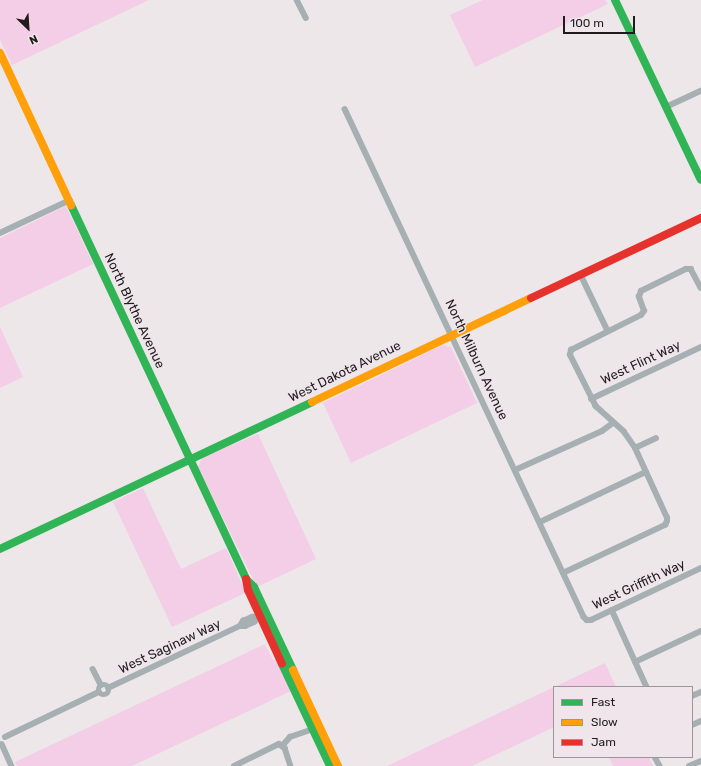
<!DOCTYPE html>
<style>
body{margin:0}
#map{position:relative;width:701px;height:766px;overflow:hidden;background:#ede7ea;font-family:Rubik,sans-serif}
div>[style]{position:absolute}
[style*='--x']{left:calc(var(--x)*1px);top:calc(var(--y)*1px);width:calc(var(--w)*1px);rotate:calc(var(--a)*1deg)}
.green>*{inset:0;background:#f3cee6}
.street>*{height:5.5px;margin:-2.75px;padding:0 2.75px;transform-origin:2.75px;border-radius:2.75px;background:#a6b0b3}
.street>.ring{margin:-2.75px;padding:0;box-sizing:content-box;background:none;border:5.5px solid #a6b0b3;border-radius:50%}
.fast>*{height:8px;margin:-4px;padding:0 4px;transform-origin:4px;border-radius:4px;background:#30b455}
.slow>*{height:8px;margin:-4px;padding:0 4px;transform-origin:4px;border-radius:4px;background:#ff9f0a}
.jam>*{height:8px;margin:-4px;padding:0 4px;transform-origin:4px;border-radius:4px;background:#e5322d}
span{translate:-50% -50%;white-space:nowrap;text-align:center;line-height:1.15;-webkit-text-stroke:3px #efe5eb;paint-order:stroke}
.street-label{font-size:13px;color:#201c1e}
.legend{position:absolute;left:553px;top:686px;width:140px;height:72px;box-sizing:border-box;background:#efe5eb;border:1px solid #9c9599;margin:0;padding:5px 7px;list-style:none;font-size:12px;color:#201c1e}
.legend li{display:flex;align-items:center;gap:8px;height:20px}
.legend b{width:20px;border:1px solid #9c9599}
.north{position:absolute;left:8px;top:8px;width:40px;height:40px;-webkit-text-stroke:3px #efe5eb;paint-order:stroke;rotate:155deg;font-size:11px;font-weight:700;line-height:16px;text-align:center;color:#201c1e}
.north::after{content:'';display:block;margin:auto;width:14px;height:18px;background:#201c1e;clip-path:polygon(50% 0,100% 100%,50% 72%,0 100%)}
.scale{position:absolute;left:563px;top:16px;width:72px;height:18px;box-sizing:border-box;border:2px solid #201c1e;border-top:0;padding-left:5px;font-size:12px;line-height:14px;white-space:nowrap;color:#201c1e;-webkit-text-stroke:3px #efe5eb;paint-order:stroke}
</style>
<div id="map">
<div class="green">
<i style="clip-path:polygon(0 0,149px 0,12px 65px,0 40px)"></i>
<i style="clip-path:polygon(483px 0,605px 0,608px 4px,475px 67px,450px 15px)"></i>
<i style="clip-path:polygon(66px 206px,93px 264px,0 308px,0 238px)"></i>
<i style="clip-path:polygon(0 327px,23px 377px,0 388px)"></i>
<i style="clip-path:polygon(443px 345px,451px 347px,477px 403px,351px 463px,323px 403px)"></i>
<i style="clip-path:polygon(258px 434px,316px 559px,257px 587px,198px 467px,202px 458px)"></i>
<i style="clip-path:polygon(143px 488px,181px 569px,226px 548px,245px 591px,243px 594px,172px 627px,113px 502px)"></i>
<i style="clip-path:polygon(265px 644px,273px 660px,276px 659px,291px 691px,132px 766px,17px 766px,15px 762px)"></i>
<i style="clip-path:polygon(605px 663px,616px 687px,554px 687px)"></i>
<i style="clip-path:polygon(554px 687px,554px 727px,472px 766px,387px 766px)"></i>
<i style="clip-path:polygon(609px 757px,649px 757px,653px 766px,613px 766px)"></i>
</div>
<div class="street">
<i style="--x:297;--y:0;--w:20;--a:63"></i>
<i style="--x:666;--y:107;--w:38;--a:-25"></i>
<i style="--x:345;--y:109;--w:561;--a:64.8"></i>
<i style="--x:584;--y:617;--w:4;--a:45"></i>
<i style="--x:587;--y:620;--w:4;--a:0"></i>
<i style="--x:591;--y:620;--w:122;--a:-25.3"></i>
<i style="--x:0;--y:233;--w:77;--a:-25.2"></i>
<i style="--x:581;--y:275;--w:62;--a:64.3"></i>
<i style="--x:591;--y:399;--w:122;--a:-25.3"></i>
<i style="--x:635;--y:448;--w:23;--a:-25"></i>
<i style="--x:515;--y:470;--w:95;--a:-24.1"></i>
<i style="--x:602;--y:431;--w:14;--a:-36"></i>
<i style="--x:540;--y:522;--w:117;--a:-25.3"></i>
<i style="--x:563;--y:573;--w:113;--a:-25.2"></i>
<i style="--x:665;--y:525;--w:4;--a:-63"></i>
<i style="--x:667;--y:521;--w:3;--a:-90"></i>
<i style="--x:667;--y:518;--w:77;--a:-114.6"></i>
<i style="--x:635;--y:448;--w:19;--a:-125"></i>
<i style="--x:624;--y:432;--w:38;--a:-138"></i>
<i style="--x:596;--y:407;--w:58;--a:-116.6"></i>
<i style="--x:570;--y:355;--w:5;--a:-79"></i>
<i style="--x:571;--y:350;--w:78;--a:-26.6"></i>
<i style="--x:641;--y:315;--w:5;--a:-53"></i>
<i style="--x:644;--y:311;--w:15;--a:-110"></i>
<i style="--x:639;--y:297;--w:6;--a:-72"></i>
<i style="--x:641;--y:291;--w:50;--a:-26.1"></i>
<i style="--x:686;--y:269;--w:5;--a:0"></i>
<i style="--x:691;--y:269;--w:21;--a:62"></i>
<i style="--x:612;--y:610;--w:85;--a:65.6"></i>
<i style="--x:240;--y:626;--w:6;--a:-59"></i>
<i style="--x:243;--y:621;--w:10;--a:-24"></i>
<i style="--x:252;--y:617;--w:8;--a:0"></i>
<i style="--x:635;--y:662;--w:73;--a:-25.2"></i>
<i style="--x:93;--y:669;--w:18;--a:63"></i>
<i class="ring" style="left:99px;top:685px;width:4.5px;height:4.5px"></i>
<i style="--x:108;--y:688;--w:146;--a:-25.2"></i>
<i style="--x:240;--y:626;--w:5;--a:0"></i>
<i style="--x:245;--y:626;--w:10;--a:-24"></i>
<i style="--x:254;--y:622;--w:8;--a:-45"></i>
<i style="--x:692;--y:696;--w:10;--a:-24"></i>
<i style="--x:692;--y:725;--w:10;--a:-24"></i>
<i style="--x:5;--y:737;--w:104;--a:-25.6"></i>
<i style="--x:2;--y:744;--w:24;--a:66"></i>
<i style="--x:282;--y:746;--w:12;--a:-48"></i>
<i style="--x:290;--y:737;--w:24;--a:-19"></i>
<i style="--x:655;--y:757;--w:10;--a:61"></i>
<i style="--x:234;--y:766;--w:50;--a:-26.1"></i>
<i style="--x:279;--y:744;--w:7;--a:34"></i>
<i style="--x:285;--y:748;--w:19;--a:72"></i>
<i style="--x:689;--y:766;--w:13;--a:-23"></i>
</div>
<div class="fast">
<i style="--x:615;--y:0;--w:199;--a:64.5"></i>
<i style="--x:71;--y:205;--w:413;--a:64.9"></i>
<i style="--x:246;--y:579;--w:11;--a:45"></i>
<i style="--x:254;--y:587;--w:92;--a:64.8"></i>
<i style="--x:0;--y:549;--w:345;--a:-25.2"></i>
<i style="--x:282;--y:664;--w:113;--a:64.8"></i>
</div>
<div class="slow">
<i style="--x:0;--y:53;--w:168;--a:65"></i>
<i style="--x:312;--y:402;--w:242;--a:-25.4"></i>
<i style="--x:293;--y:670;--w:106;--a:64.9"></i>
</div>
<div class="jam">
<i style="--x:531;--y:298;--w:188;--a:-25.2"></i>
<i style="--x:246;--y:579;--w:11;--a:80"></i>
<i style="--x:248;--y:590;--w:81;--a:65.3"></i>
</div>
<div class="street-label">
<span style="left:134px;top:311px;rotate:65deg">North Blythe Avenue</span>
<span style="left:476px;top:360px;rotate:65deg">North Milburn Avenue</span>
<span style="left:641px;top:363px;rotate:-25deg">West Flint Way</span>
<span style="left:345px;top:372px;rotate:-26deg">West Dakota Avenue</span>
<span style="left:639px;top:585px;rotate:-25deg">West Griffith Way</span>
<span style="left:170px;top:647px;rotate:-25deg">West Saginaw Way</span>
</div>
<ul class="legend">
<li><b style="height:5px;background:#30b455"></b>Fast</li>
<li><b style="height:5px;background:#ff9f0a"></b>Slow</li>
<li><b style="height:5px;background:#e5322d"></b>Jam</li>
</ul>
<div class="north">N</div>
<div class="scale">100 m</div>
</div>
